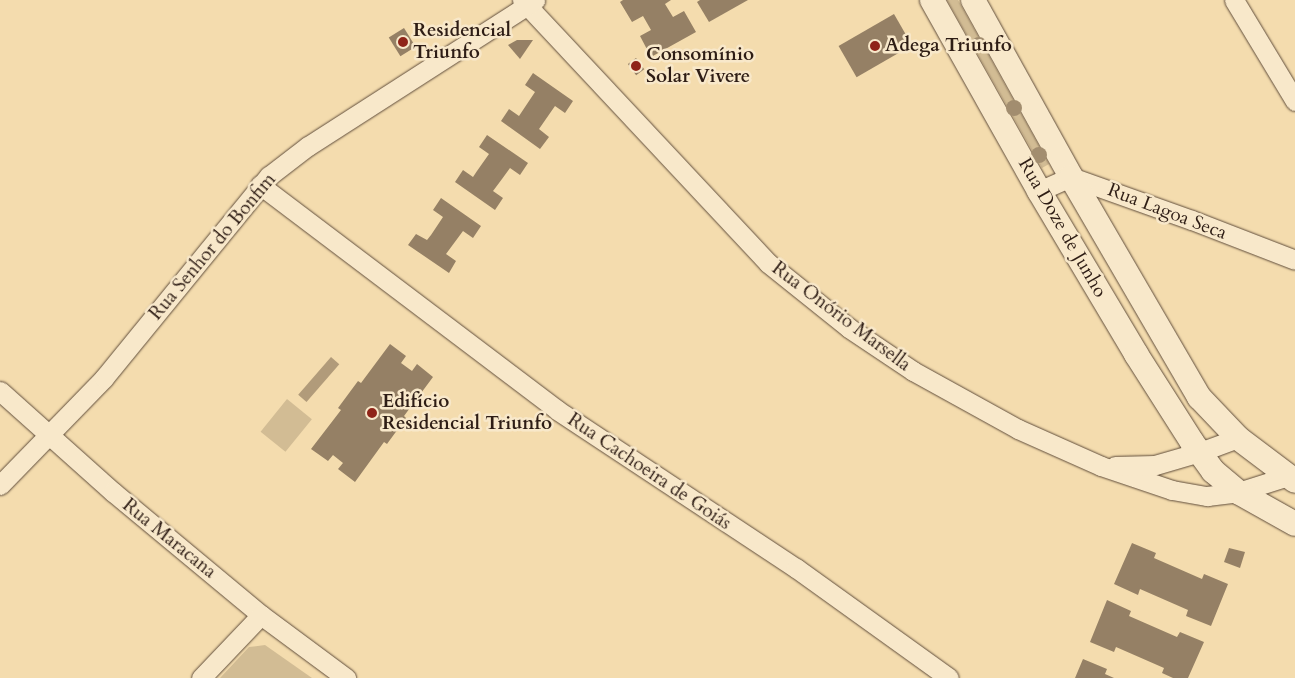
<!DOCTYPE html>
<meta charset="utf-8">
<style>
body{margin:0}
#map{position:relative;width:1295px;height:678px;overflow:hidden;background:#f4dcae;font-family:Cardo,serif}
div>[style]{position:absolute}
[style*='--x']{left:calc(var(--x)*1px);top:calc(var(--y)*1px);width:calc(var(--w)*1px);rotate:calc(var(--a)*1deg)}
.green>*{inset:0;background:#d2bc94;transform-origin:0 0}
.water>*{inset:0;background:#b19b7a;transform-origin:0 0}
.building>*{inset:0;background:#958065;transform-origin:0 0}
.roads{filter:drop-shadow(0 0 1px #604d3b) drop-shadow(0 0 1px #604d3b)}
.minor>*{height:19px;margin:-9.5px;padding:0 9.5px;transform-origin:9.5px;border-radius:9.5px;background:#f8e8ca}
.tertiary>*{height:24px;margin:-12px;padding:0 12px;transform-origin:12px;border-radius:12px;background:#f8e8ca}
.trees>*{width:16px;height:16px;margin:-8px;border-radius:50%;background:#a28d6f}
.dots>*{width:14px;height:14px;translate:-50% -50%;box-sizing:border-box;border:2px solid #f8e8ca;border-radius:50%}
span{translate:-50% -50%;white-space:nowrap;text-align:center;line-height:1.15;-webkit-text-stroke:5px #f8e8ca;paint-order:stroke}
.poi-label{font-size:19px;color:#2e1d15;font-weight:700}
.left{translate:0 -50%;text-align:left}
.street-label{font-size:19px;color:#2e1d15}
</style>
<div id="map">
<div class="green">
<i style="clip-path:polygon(947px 0,958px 0,1049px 164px,1042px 168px)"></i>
<i style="left:287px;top:399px;width:32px;height:42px;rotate:39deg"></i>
<i style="clip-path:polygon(265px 645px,312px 678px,220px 678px,249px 647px)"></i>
</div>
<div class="water">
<i style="left:331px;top:357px;width:11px;height:50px;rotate:41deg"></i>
</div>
<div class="building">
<i style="clip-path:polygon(623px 0,671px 0,665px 4px,673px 17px,684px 11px,696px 32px,651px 57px,640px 36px,651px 30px,643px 16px,632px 22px,620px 2px)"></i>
<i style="clip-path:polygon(700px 0,748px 0,709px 22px,697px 2px)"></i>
<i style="left:894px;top:14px;width:36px;height:64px;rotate:60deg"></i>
<i style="left:404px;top:28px;width:22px;height:18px;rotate:58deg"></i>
<i style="clip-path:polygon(517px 40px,533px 40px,520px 59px,508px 45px)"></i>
<i style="left:636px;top:58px;width:14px;height:10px;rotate:54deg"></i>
<i style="clip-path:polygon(533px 73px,573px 101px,565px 113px,555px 106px,539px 129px,549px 137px,540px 149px,501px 121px,509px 109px,519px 116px,535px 92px,525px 85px)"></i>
<i style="clip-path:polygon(487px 135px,528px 163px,520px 175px,510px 168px,502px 179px,493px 191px,503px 198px,495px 210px,455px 182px,463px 170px,473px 177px,477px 171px,489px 154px,479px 147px)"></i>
<i style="clip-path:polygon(441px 198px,481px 226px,473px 238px,463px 231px,446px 254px,456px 261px,449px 273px,408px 245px,416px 234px,427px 240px,431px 235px,443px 217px,433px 210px)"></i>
<i style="clip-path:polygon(390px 344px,406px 356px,401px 363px,412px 371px,417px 364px,433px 377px,404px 416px,406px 418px,387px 444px,384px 442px,355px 482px,338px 469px,343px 463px,333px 455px,328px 461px,311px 449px,341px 410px,338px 408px,358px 381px,361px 383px)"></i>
<i style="clip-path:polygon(1132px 543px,1156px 553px,1154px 558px,1202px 579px,1204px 574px,1228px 584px,1211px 626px,1186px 616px,1188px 610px,1140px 589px,1138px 595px,1114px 584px)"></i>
<i style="clip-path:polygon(1229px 548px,1245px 552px,1240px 568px,1224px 562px)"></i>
<i style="clip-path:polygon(1107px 600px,1131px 611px,1129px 616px,1177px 637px,1180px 632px,1204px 642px,1188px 678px,1173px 678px,1162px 673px,1164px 668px,1116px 647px,1114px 652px,1090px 642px)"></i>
<i style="clip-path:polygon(1083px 659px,1107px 669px,1105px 674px,1114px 678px,1075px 678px)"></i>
</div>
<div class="roads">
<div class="minor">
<i style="--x:522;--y:0;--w:360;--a:46.9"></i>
<i style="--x:768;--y:263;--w:104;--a:38.7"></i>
<i style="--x:849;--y:328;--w:77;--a:33.9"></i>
<i style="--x:913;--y:371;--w:120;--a:28.9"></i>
<i style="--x:1018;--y:429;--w:91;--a:24"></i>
<i style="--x:1101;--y:466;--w:75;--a:18.7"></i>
<i style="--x:1172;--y:490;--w:36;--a:10"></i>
<i style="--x:1207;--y:496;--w:31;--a:-7"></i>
<i style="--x:1238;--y:492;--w:52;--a:-17.7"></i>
<i style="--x:1234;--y:0;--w:118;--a:58.9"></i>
<i style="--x:260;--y:185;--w:373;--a:37.1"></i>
<i style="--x:557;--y:410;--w:287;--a:33.5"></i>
<i style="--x:796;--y:568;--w:188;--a:35.7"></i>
<i style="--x:1039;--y:191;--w:35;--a:-24"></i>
<i style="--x:1071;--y:177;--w:128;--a:19.6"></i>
<i style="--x:1192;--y:220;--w:110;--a:21.2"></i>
<i style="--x:0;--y:391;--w:152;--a:41.8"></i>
<i style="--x:113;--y:492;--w:192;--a:39.7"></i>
<i style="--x:261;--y:615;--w:106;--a:36.5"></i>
<i style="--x:1115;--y:466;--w:40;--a:-1.4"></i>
<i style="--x:1155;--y:465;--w:47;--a:-16.1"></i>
<i style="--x:1200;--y:452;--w:40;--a:-20.2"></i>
<i style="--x:0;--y:485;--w:149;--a:-45.8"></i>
<i style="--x:104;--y:378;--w:261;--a:-50.8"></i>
<i style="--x:269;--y:176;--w:49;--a:-37.6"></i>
<i style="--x:308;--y:146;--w:270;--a:-32.7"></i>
<i style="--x:201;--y:678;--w:87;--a:-46.4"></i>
</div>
<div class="tertiary">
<i style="--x:932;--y:0;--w:219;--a:60.7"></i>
<i style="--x:1039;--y:191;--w:190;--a:59.2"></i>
<i style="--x:1136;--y:354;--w:104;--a:57.5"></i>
<i style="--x:1192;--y:442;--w:36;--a:54"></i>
<i style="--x:1213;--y:471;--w:33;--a:40"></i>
<i style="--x:1238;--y:492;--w:65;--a:29.3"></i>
<i style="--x:973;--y:0;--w:202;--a:61"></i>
<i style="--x:1071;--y:177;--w:255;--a:59.8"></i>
<i style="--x:1199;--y:397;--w:57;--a:46.4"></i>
<i style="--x:1238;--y:438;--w:71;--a:37"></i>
</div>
</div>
<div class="trees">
<i style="left:979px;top:45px"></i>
<i style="left:1014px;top:108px"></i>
<i style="left:1039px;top:155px"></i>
</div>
<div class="dots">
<i style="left:403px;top:42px;background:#8f2418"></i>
<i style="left:875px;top:46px;background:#8f2418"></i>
<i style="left:636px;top:66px;background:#8f2418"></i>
<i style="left:372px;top:413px;background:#8f2418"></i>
</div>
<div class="poi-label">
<span class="left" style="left:413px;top:42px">Residencial<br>Triunfo</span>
<span class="left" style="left:885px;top:46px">Adega Triunfo</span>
<span class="left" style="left:646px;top:66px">Consomínio<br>Solar Vivere</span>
<span class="left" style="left:382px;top:413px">Edifício<br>Residencial Triunfo</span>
</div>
<div class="street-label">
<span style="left:1167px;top:212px;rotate:21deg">Rua Lagoa Seca</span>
<span style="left:1062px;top:228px;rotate:60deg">Rua Doze de Junho</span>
<span style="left:213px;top:247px;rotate:-50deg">Rua Senhor do Bonfim</span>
<span style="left:841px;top:317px;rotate:37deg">Rua Onório Marsella</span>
<span style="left:649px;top:472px;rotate:34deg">Rua Cachoeira de Goiás</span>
<span style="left:169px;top:539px;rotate:39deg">Rua Maracana</span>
</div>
</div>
